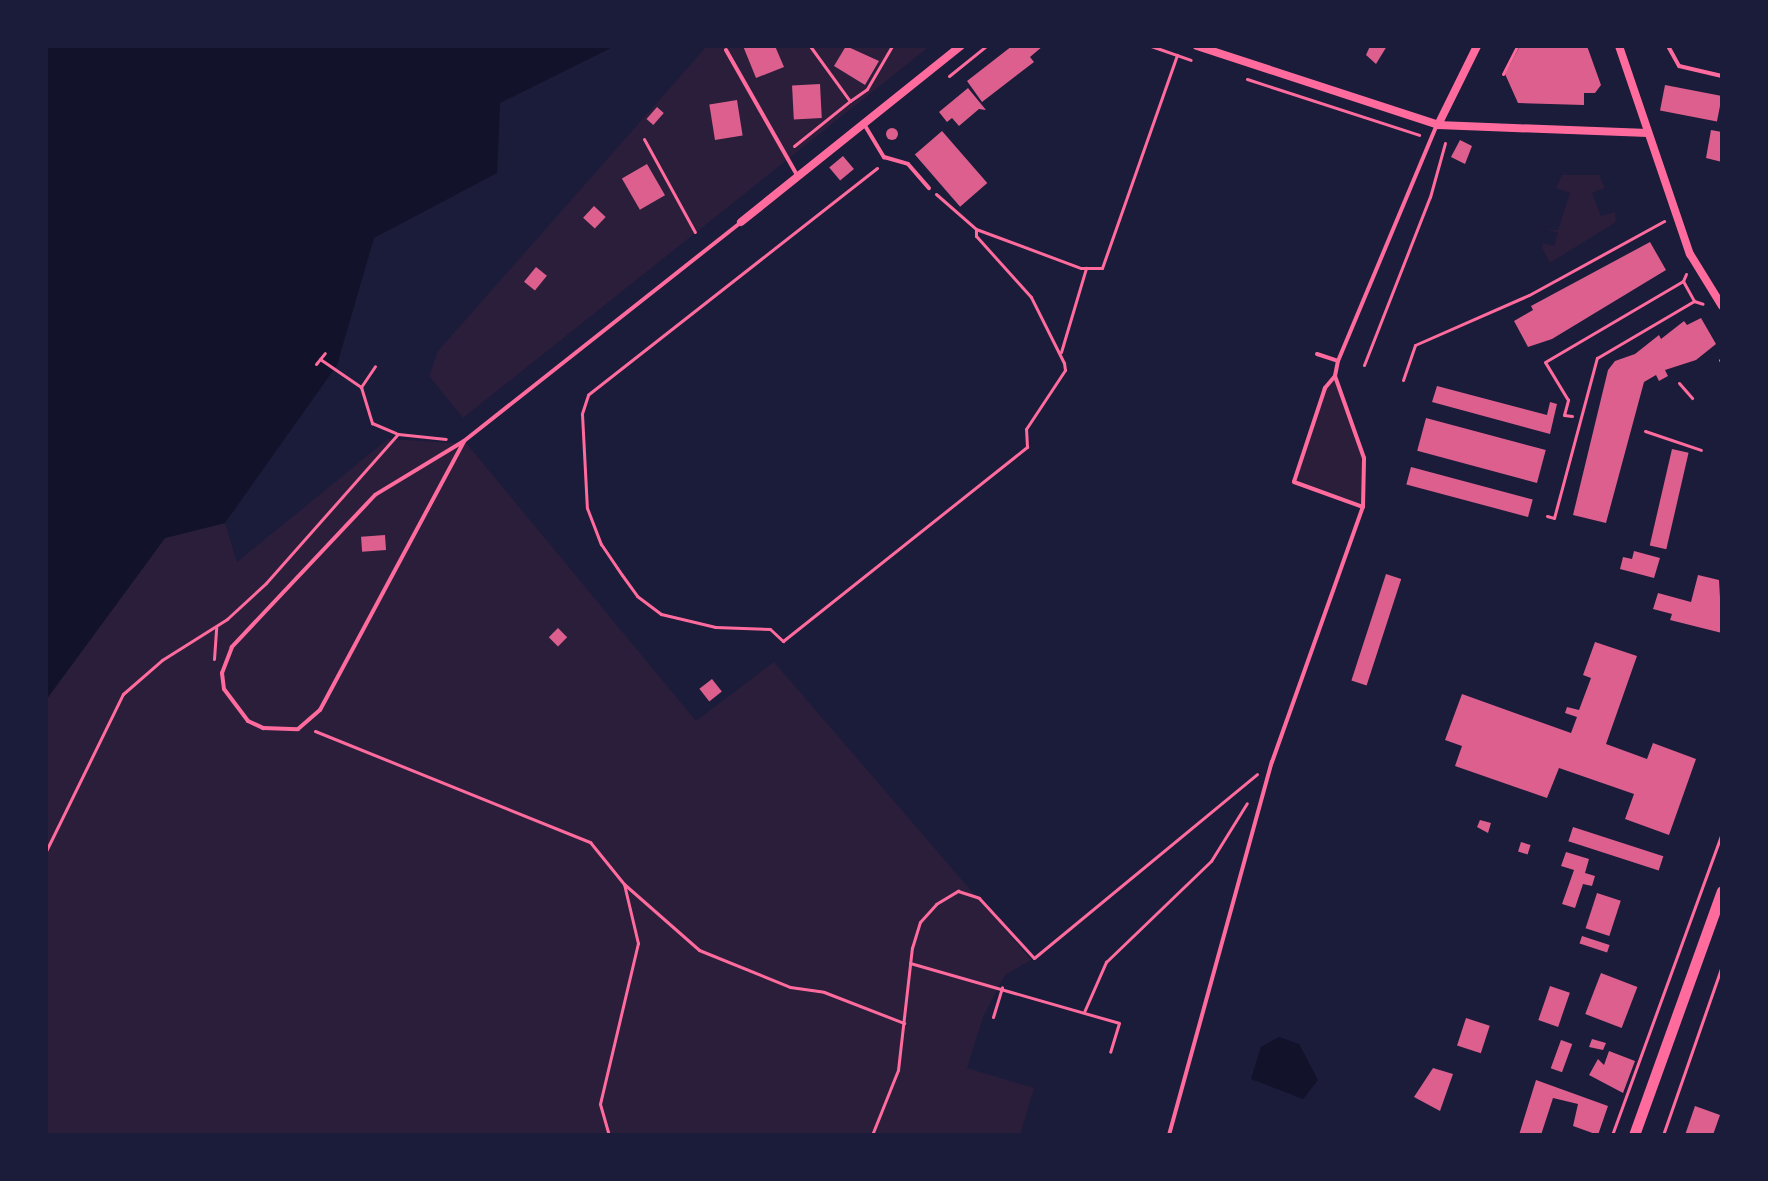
<!DOCTYPE html>
<style>
body{margin:0}
#map{position:relative;width:1768px;height:1181px;overflow:hidden;background:#1b1b3a;font-family:"PT Sans",sans-serif}
div>[style]{position:absolute}
[style*='--x']{left:calc(var(--x)*1px);top:calc(var(--y)*1px);width:calc(var(--w)*1px);rotate:calc(var(--a)*1deg)}
.green>*{inset:0;background:#2a1e3b}
.water>*{inset:0;background:#12122b}
.building>*{inset:0;background:#dd5f8e;transform-origin:0 0}
.round{border-radius:50%}
.path>*{height:3px;margin:-1.5px;padding:0 1.5px;transform-origin:1.5px;border-radius:1.5px;background:#ff6b9d}
.service>*{height:4px;margin:-2px;padding:0 2px;transform-origin:2px;border-radius:2px;background:#ff6b9d}
.minor>*{height:8px;margin:-4px;padding:0 4px;transform-origin:4px;border-radius:4px;background:#ff6b9d}
.tertiary>*{height:11px;margin:-5.5px;padding:0 5.5px;transform-origin:5.5px;border-radius:5.5px;background:#ff6b9d}
span{translate:-50% -50%;white-space:nowrap;text-align:center;line-height:1.15;-webkit-text-stroke:7px #1b1b3a;paint-order:stroke}
.frame{position:absolute;inset:0;border:48px solid #1b1b3a;pointer-events:none}
</style>
<div id="map">
<div class="green">
<i style="clip-path:polygon(707px 46px,930px 46px,463px 418px,429px 376px,438px 351px)"></i>
<i style="clip-path:polygon(1562px 175px,1599px 175px,1605px 188px,1592px 193px,1601px 216px,1615px 212px,1616px 222px,1550px 263px,1542px 248px,1543px 243px,1554px 246px,1558px 233px,1546px 229px,1558px 230px,1570px 193px,1556px 188px)"></i>
<i style="clip-path:polygon(1335px 376px,1364px 458px,1363px 507px,1294px 482px,1325px 388px)"></i>
<i style="clip-path:polygon(388px 439px,467px 444px,696px 721px,774px 662px,1031px 960px,1005px 975px,983px 1017px,967px 1068px,1034px 1088px,1020px 1135px,46px 1135px,46px 700px,165px 538px,225px 523px,237px 562px)"></i>
</div>
<div class="water">
<i style="clip-path:polygon(46px 46px,615px 46px,500px 103px,497px 173px,374px 238px,337px 365px,225px 523px,165px 538px,46px 700px)"></i>
<i style="clip-path:polygon(1279px 1037px,1299px 1044px,1318px 1080px,1303px 1099px,1251px 1079px,1261px 1047px)"></i>
</div>
<div class="building">
<i style="clip-path:polygon(743px 46px,775px 46px,784px 67px,756px 78px)"></i>
<i style="clip-path:polygon(846px 46px,879px 61px,865px 85px,834px 66px)"></i>
<i style="clip-path:polygon(1012px 46px,1043px 46px,1030px 57px,1034px 62px,982px 102px,967px 81px)"></i>
<i style="clip-path:polygon(1370px 46px,1387px 46px,1376px 64px,1366px 55px)"></i>
<i style="clip-path:polygon(1520px 46px,1587px 46px,1601px 85px,1595px 93px,1584px 93px,1584px 105px,1518px 103px,1505px 74px)"></i>
<i style="left:820px;top:84px;width:34px;height:28px;rotate:87deg"></i>
<i style="left:1665px;top:85px;width:58px;height:26px;rotate:11deg"></i>
<i style="clip-path:polygon(968px 88px,986px 110px,979px 109px,959px 126px,952px 118px,947px 122px,939px 112px)"></i>
<i style="left:737px;top:100px;width:36px;height:28px;rotate:81deg"></i>
<i style="left:657px;top:107px;width:9px;height:16px;rotate:41deg"></i>
<i class="round" style="left:886px;top:128px;width:12px;height:12px"></i>
<i style="clip-path:polygon(1711px 130px,1722px 132px,1722px 162px,1706px 158px)"></i>
<i style="left:942px;top:131px;width:69px;height:36px;rotate:49deg"></i>
<i style="clip-path:polygon(1460px 140px,1472px 146px,1465px 164px,1451px 157px)"></i>
<i style="left:843px;top:156px;width:17px;height:18px;rotate:50deg"></i>
<i style="left:647px;top:164px;width:36px;height:29px;rotate:60deg"></i>
<i style="left:594px;top:206px;width:16px;height:16px;rotate:43deg"></i>
<i style="clip-path:polygon(1650px 242px,1666px 270px,1552px 339px,1528px 347px,1514px 321px,1533px 310px,1531px 306px)"></i>
<i style="left:536px;top:267px;width:14px;height:19px;rotate:39deg"></i>
<i style="clip-path:polygon(1701px 318px,1716px 344px,1696px 360px,1665px 370px,1668px 376px,1659px 381px,1656px 375px,1644px 382px,1606px 523px,1573px 515px,1608px 370px,1615px 361px,1635px 354px,1659px 335px,1661px 339px,1684px 321px,1687px 325px)"></i>
<i style="clip-path:polygon(1437px 386px,1547px 415px,1550px 402px,1557px 404px,1550px 434px,1432px 402px)"></i>
<i style="left:1426px;top:418px;width:124px;height:34px;rotate:15deg"></i>
<i style="left:1672px;top:449px;width:17px;height:99px;rotate:13deg"></i>
<i style="left:1411px;top:467px;width:126px;height:18px;rotate:15deg"></i>
<i style="left:385px;top:535px;width:15px;height:24px;rotate:86deg"></i>
<i style="clip-path:polygon(1634px 551px,1660px 558px,1654px 578px,1620px 569px,1623px 557px,1632px 559px)"></i>
<i style="left:1386px;top:574px;width:16px;height:112px;rotate:18deg"></i>
<i style="clip-path:polygon(1698px 575px,1719px 580px,1722px 633px,1670px 620px,1672px 614px,1653px 609px,1658px 593px,1691px 602px)"></i>
<i style="left:558px;top:628px;width:13px;height:13px;rotate:45deg"></i>
<i style="clip-path:polygon(1595px 642px,1637px 656px,1606px 744px,1647px 759px,1653px 743px,1696px 759px,1669px 835px,1625px 819px,1634px 794px,1559px 768px,1547px 798px,1455px 766px,1462px 746px,1445px 740px,1462px 694px,1571px 733px,1577px 717px,1565px 713px,1567px 707px,1579px 710px,1591px 678px,1583px 675px)"></i>
<i style="left:712px;top:679px;width:16px;height:16px;rotate:52deg"></i>
<i style="clip-path:polygon(1480px 820px,1491px 823px,1488px 833px,1477px 827px)"></i>
<i style="left:1573px;top:827px;width:95px;height:15px;rotate:18deg"></i>
<i style="left:1521px;top:842px;width:10px;height:10px;rotate:17deg"></i>
<i style="clip-path:polygon(1566px 852px,1589px 859px,1585px 873px,1595px 876px,1592px 886px,1583px 884px,1575px 908px,1562px 904px,1574px 870px,1561px 866px)"></i>
<i style="left:1597px;top:893px;width:25px;height:37px;rotate:18deg"></i>
<i style="left:1582px;top:936px;width:29px;height:8px;rotate:18deg"></i>
<i style="left:1601px;top:973px;width:39px;height:44px;rotate:21deg"></i>
<i style="left:1550px;top:986px;width:21px;height:36px;rotate:19deg"></i>
<i style="left:1466px;top:1018px;width:25px;height:29px;rotate:18deg"></i>
<i style="clip-path:polygon(1592px 1039px,1606px 1043px,1603px 1050px,1589px 1047px)"></i>
<i style="left:1561px;top:1040px;width:12px;height:30px;rotate:20deg"></i>
<i style="clip-path:polygon(1609px 1051px,1635px 1061px,1623px 1093px,1589px 1075px,1598px 1059px,1604px 1065px)"></i>
<i style="clip-path:polygon(1433px 1068px,1453px 1074px,1440px 1111px,1414px 1097px)"></i>
<i style="clip-path:polygon(1536px 1080px,1608px 1106px,1598px 1135px,1573px 1126px,1578px 1104px,1553px 1098px,1541px 1135px,1519px 1135px)"></i>
<i style="clip-path:polygon(1695px 1106px,1720px 1115px,1713px 1135px,1685px 1135px)"></i>
</div>
<div class="path">
<i style="--x:810;--y:46;--w:68;--a:54"></i>
<i style="--x:850;--y:101;--w:21;--a:-35"></i>
<i style="--x:867;--y:89;--w:50;--a:-59.8"></i>
<i style="--x:1151;--y:46;--w:42;--a:19.3"></i>
<i style="--x:1503;--y:74;--w:31;--a:-63"></i>
<i style="--x:949;--y:76;--w:48;--a:-39"></i>
<i style="--x:1247;--y:79;--w:181;--a:18"></i>
<i style="--x:644;--y:139;--w:106;--a:61.3"></i>
<i style="--x:794;--y:146;--w:72;--a:-38.8"></i>
<i style="--x:877;--y:168;--w:367;--a:141.9"></i>
<i style="--x:588;--y:395;--w:20;--a:108"></i>
<i style="--x:582;--y:414;--w:94;--a:87"></i>
<i style="--x:587;--y:508;--w:39;--a:69"></i>
<i style="--x:601;--y:544;--w:37;--a:56"></i>
<i style="--x:622;--y:575;--w:26;--a:54"></i>
<i style="--x:637;--y:596;--w:30;--a:37"></i>
<i style="--x:661;--y:614;--w:56;--a:13.5"></i>
<i style="--x:715;--y:627;--w:55;--a:2.1"></i>
<i style="--x:770;--y:629;--w:18;--a:43"></i>
<i style="--x:783;--y:641;--w:312;--a:-38.5"></i>
<i style="--x:1027;--y:447;--w:18;--a:-93"></i>
<i style="--x:1026;--y:429;--w:71;--a:-56.5"></i>
<i style="--x:1065;--y:370;--w:7;--a:-98"></i>
<i style="--x:1064;--y:363;--w:74;--a:-116.6"></i>
<i style="--x:1031;--y:297;--w:82;--a:-132"></i>
<i style="--x:976;--y:236;--w:7;--a:-90"></i>
<i style="--x:936;--y:194;--w:53;--a:41.2"></i>
<i style="--x:976;--y:229;--w:112;--a:20.4"></i>
<i style="--x:1081;--y:268;--w:21;--a:0"></i>
<i style="--x:1102;--y:268;--w:226;--a:-70.6"></i>
<i style="--x:1686;--y:274;--w:8;--a:113"></i>
<i style="--x:1683;--y:281;--w:23;--a:61"></i>
<i style="--x:1694;--y:301;--w:9;--a:18"></i>
<i style="--x:1061;--y:352;--w:88;--a:-73.4"></i>
<i style="--x:320;--y:359;--w:50;--a:34.3"></i>
<i style="--x:361;--y:387;--w:25;--a:-56"></i>
<i style="--x:1720;--y:360;--w:4;--a:56"></i>
<i style="--x:316;--y:364;--w:14;--a:-51"></i>
<i style="--x:1364;--y:365;--w:180;--a:-68.6"></i>
<i style="--x:1430;--y:197;--w:56;--a:-74.5"></i>
<i style="--x:1403;--y:380;--w:37;--a:-71"></i>
<i style="--x:1415;--y:345;--w:124;--a:-23.7"></i>
<i style="--x:1529;--y:295;--w:154;--a:-28.7"></i>
<i style="--x:1679;--y:383;--w:20;--a:49"></i>
<i style="--x:361;--y:387;--w:38;--a:73"></i>
<i style="--x:372;--y:423;--w:26;--a:23"></i>
<i style="--x:1572;--y:416;--w:8;--a:-173"></i>
<i style="--x:1564;--y:415;--w:16;--a:-75"></i>
<i style="--x:1568;--y:400;--w:44;--a:-121.2"></i>
<i style="--x:1545;--y:362;--w:160;--a:-30.4"></i>
<i style="--x:1645;--y:431;--w:59;--a:18.7"></i>
<i style="--x:1547;--y:516;--w:7;--a:16"></i>
<i style="--x:1554;--y:518;--w:166;--a:-75"></i>
<i style="--x:1597;--y:358;--w:113;--a:-30.4"></i>
<i style="--x:214;--y:659;--w:32;--a:-86"></i>
<i style="--x:315;--y:731;--w:297;--a:22"></i>
<i style="--x:590;--y:842;--w:54;--a:51"></i>
<i style="--x:624;--y:884;--w:61;--a:76.7"></i>
<i style="--x:638;--y:943;--w:165;--a:103.3"></i>
<i style="--x:600;--y:1104;--w:32;--a:74"></i>
<i style="--x:46;--y:851;--w:175;--a:-63.9"></i>
<i style="--x:123;--y:694;--w:52;--a:-41.1"></i>
<i style="--x:162;--y:660;--w:77;--a:-32.2"></i>
<i style="--x:227;--y:619;--w:53;--a:-42.7"></i>
<i style="--x:266;--y:583;--w:199;--a:-48.5"></i>
<i style="--x:398;--y:434;--w:48;--a:5.9"></i>
<i style="--x:624;--y:884;--w:100;--a:41.3"></i>
<i style="--x:699;--y:950;--w:98;--a:22.1"></i>
<i style="--x:790;--y:987;--w:34;--a:8"></i>
<i style="--x:824;--y:992;--w:86;--a:21.2"></i>
<i style="--x:910;--y:963;--w:217;--a:16"></i>
<i style="--x:1119;--y:1023;--w:30;--a:107"></i>
<i style="--x:1084;--y:1012;--w:55;--a:-66.3"></i>
<i style="--x:1106;--y:962;--w:146;--a:-43.9"></i>
<i style="--x:1211;--y:861;--w:68;--a:-58.2"></i>
<i style="--x:993;--y:1017;--w:31;--a:-73"></i>
<i style="--x:872;--y:1135;--w:70;--a:-68.2"></i>
<i style="--x:898;--y:1070;--w:123;--a:-83.5"></i>
<i style="--x:912;--y:948;--w:27;--a:-73"></i>
<i style="--x:920;--y:922;--w:24;--a:-48"></i>
<i style="--x:936;--y:904;--w:26;--a:-31"></i>
<i style="--x:958;--y:891;--w:22;--a:18"></i>
<i style="--x:979;--y:898;--w:81;--a:47.5"></i>
<i style="--x:1034;--y:958;--w:289;--a:-39.5"></i>
<i style="--x:1612;--y:1135;--w:322;--a:-70"></i>
<i style="--x:1663;--y:1135;--w:179;--a:-70.8"></i>
</div>
<div class="service">
<i style="--x:1668;--y:46;--w:23;--a:61"></i>
<i style="--x:1679;--y:66;--w:44;--a:13.1"></i>
<i style="--x:726;--y:50;--w:146;--a:60.4"></i>
<i style="--x:864;--y:124;--w:39;--a:59"></i>
<i style="--x:884;--y:157;--w:25;--a:16"></i>
<i style="--x:908;--y:164;--w:32;--a:49"></i>
<i style="--x:1317;--y:354;--w:22;--a:18"></i>
<i style="--x:1335;--y:376;--w:16;--a:130"></i>
<i style="--x:1325;--y:388;--w:99;--a:108.3"></i>
<i style="--x:1294;--y:482;--w:73;--a:19.9"></i>
<i style="--x:464;--y:441;--w:104;--a:148.8"></i>
<i style="--x:375;--y:495;--w:209;--a:133.3"></i>
<i style="--x:232;--y:647;--w:28;--a:111"></i>
<i style="--x:222;--y:673;--w:16;--a:83"></i>
<i style="--x:224;--y:689;--w:40;--a:53"></i>
<i style="--x:248;--y:721;--w:17;--a:25"></i>
<i style="--x:263;--y:728;--w:35;--a:2"></i>
<i style="--x:298;--y:729;--w:29;--a:-41"></i>
<i style="--x:320;--y:710;--w:305;--a:-61.8"></i>
<i style="--x:464;--y:441;--w:353;--a:-38.3"></i>
<i style="--x:1169;--y:1135;--w:387;--a:-74.6"></i>
<i style="--x:1272;--y:762;--w:271;--a:-70.4"></i>
<i style="--x:1363;--y:507;--w:49;--a:-88.8"></i>
<i style="--x:1364;--y:458;--w:87;--a:-109.5"></i>
<i style="--x:1335;--y:376;--w:15;--a:-79"></i>
<i style="--x:1338;--y:361;--w:254;--a:-67.3"></i>
</div>
<div class="minor">
<i style="--x:1197;--y:46;--w:254;--a:18.1"></i>
<i style="--x:1438;--y:125;--w:210;--a:2.2"></i>
<i style="--x:1619;--y:46;--w:220;--a:71.2"></i>
<i style="--x:1690;--y:254;--w:61;--a:58.4"></i>
<i style="--x:1438;--y:125;--w:88;--a:-63.7"></i>
<i style="--x:741;--y:222;--w:282;--a:-38.7"></i>
</div>
<div class="tertiary">
<i style="--x:1634;--y:1135;--w:259;--a:-70.2"></i>
</div>
<div class="frame"></div>
</div>
